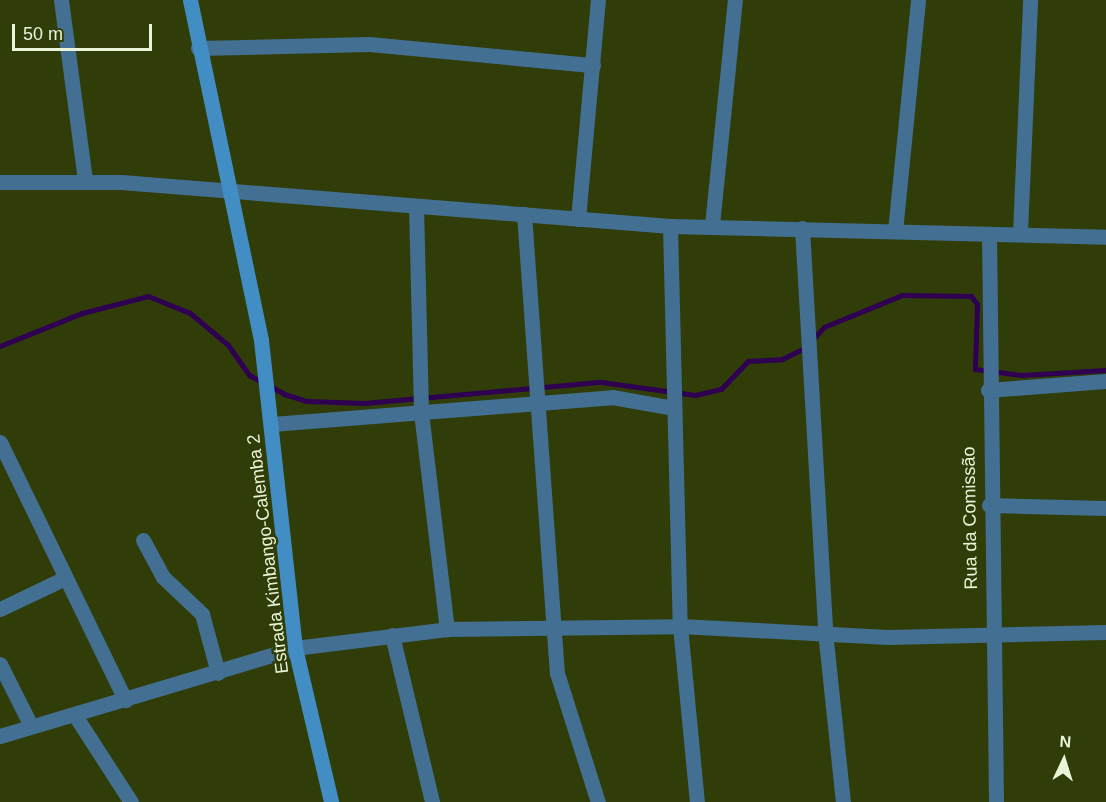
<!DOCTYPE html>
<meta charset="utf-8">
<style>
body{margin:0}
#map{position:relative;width:1106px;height:802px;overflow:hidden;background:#303d09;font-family:Arial,sans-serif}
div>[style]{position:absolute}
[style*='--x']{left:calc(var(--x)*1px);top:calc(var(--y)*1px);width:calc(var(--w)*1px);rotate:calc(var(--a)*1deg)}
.stream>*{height:5px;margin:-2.5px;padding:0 2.5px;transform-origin:2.5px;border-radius:2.5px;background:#2f0052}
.minor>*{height:15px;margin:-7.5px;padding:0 7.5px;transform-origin:7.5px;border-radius:7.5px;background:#426f92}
.tertiary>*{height:15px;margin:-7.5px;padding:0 7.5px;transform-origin:7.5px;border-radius:7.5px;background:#426f92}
.secondary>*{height:15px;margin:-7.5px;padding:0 7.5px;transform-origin:7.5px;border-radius:7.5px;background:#428dc4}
span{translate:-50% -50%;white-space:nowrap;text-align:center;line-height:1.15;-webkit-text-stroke:5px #303d09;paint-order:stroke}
.street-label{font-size:18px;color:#e9f4d8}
.north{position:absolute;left:1034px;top:730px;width:60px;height:60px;-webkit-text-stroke:4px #303d09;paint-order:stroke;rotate:4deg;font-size:16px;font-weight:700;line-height:24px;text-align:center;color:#e9f4d8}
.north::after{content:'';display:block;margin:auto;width:21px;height:27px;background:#e9f4d8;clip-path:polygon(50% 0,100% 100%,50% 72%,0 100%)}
.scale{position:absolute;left:12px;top:24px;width:140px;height:27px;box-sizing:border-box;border:3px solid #e9f4d8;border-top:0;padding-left:8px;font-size:18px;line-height:21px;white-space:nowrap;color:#e9f4d8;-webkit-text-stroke:4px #303d09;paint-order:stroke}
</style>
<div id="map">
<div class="stream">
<i style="--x:811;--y:341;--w:19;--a:-47"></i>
<i style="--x:824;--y:327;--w:84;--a:-22.3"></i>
<i style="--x:902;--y:295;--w:69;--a:0.8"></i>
<i style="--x:971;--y:296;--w:10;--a:53"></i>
<i style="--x:977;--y:304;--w:65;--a:91.8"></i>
<i style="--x:975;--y:369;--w:47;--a:7.3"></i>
<i style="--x:1022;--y:375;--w:84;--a:-3.4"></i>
<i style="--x:0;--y:346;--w:88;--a:-21.9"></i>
<i style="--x:82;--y:313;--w:68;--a:-14.4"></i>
<i style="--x:148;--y:296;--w:45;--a:22"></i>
<i style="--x:190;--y:313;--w:50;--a:40.1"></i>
<i style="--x:228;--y:345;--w:37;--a:55"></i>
<i style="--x:249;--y:375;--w:40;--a:28"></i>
<i style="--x:284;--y:394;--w:24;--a:17"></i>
<i style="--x:307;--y:401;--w:57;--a:2"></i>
<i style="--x:364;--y:403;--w:238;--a:-5.1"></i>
<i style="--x:601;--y:382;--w:95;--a:7.9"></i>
<i style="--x:695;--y:395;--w:27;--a:-13"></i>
<i style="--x:721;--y:389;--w:39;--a:-46"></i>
<i style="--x:748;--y:361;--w:34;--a:-3"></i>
<i style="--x:782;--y:359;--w:25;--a:-26"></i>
</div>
<div class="minor">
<i style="--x:61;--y:0;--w:183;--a:82.4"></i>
<i style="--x:198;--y:48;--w:171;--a:-1.3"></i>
<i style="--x:369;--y:44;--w:225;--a:5.4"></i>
<i style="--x:416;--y:206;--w:206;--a:88.6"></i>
<i style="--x:421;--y:412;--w:219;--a:83.2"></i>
<i style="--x:524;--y:214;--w:460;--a:85.9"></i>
<i style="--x:557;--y:673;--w:135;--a:72.4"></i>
<i style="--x:578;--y:219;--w:220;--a:-84.8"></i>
<i style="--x:712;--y:225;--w:226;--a:-84.2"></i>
<i style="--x:670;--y:226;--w:400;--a:88.6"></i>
<i style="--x:680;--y:626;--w:177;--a:84.5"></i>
<i style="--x:802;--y:228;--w:404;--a:86.7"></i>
<i style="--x:825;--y:631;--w:172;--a:84"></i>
<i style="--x:895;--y:231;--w:232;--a:-84.3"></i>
<i style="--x:1020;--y:232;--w:232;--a:-87.5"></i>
<i style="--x:989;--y:234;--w:568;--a:89.29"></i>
<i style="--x:988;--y:390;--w:118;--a:-4.4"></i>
<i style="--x:272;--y:424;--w:341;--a:-4.5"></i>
<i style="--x:612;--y:397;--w:62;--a:10.2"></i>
<i style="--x:0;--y:442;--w:287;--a:64.1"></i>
<i style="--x:989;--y:505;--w:117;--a:1.5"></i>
<i style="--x:143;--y:540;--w:42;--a:61.6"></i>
<i style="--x:163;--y:577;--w:54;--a:43.5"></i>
<i style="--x:202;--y:614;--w:61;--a:74.8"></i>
<i style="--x:0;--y:609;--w:70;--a:-25.5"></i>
<i style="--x:392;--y:635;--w:172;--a:76.5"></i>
<i style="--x:0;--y:664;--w:69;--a:63.4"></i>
<i style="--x:76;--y:717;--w:101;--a:57.1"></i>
<i style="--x:0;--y:736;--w:308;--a:-16.6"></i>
<i style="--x:295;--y:648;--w:153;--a:-7.1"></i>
<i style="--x:447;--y:629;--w:233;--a:-0.7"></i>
<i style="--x:680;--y:626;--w:208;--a:3"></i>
<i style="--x:888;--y:637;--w:218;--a:-1.3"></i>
</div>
<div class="tertiary">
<i style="--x:0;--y:182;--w:121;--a:0"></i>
<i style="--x:121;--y:182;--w:551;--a:4.58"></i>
<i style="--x:670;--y:226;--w:436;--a:1.4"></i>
</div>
<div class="secondary">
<i style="--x:190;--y:0;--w:347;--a:78.2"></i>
<i style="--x:261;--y:340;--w:310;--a:83.7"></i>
<i style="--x:295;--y:648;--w:158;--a:76.8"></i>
</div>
<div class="street-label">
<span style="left:970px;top:518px;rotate:-91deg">Rua da Comissão</span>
<span style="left:268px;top:554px;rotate:-97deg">Estrada Kimbango-Calemba 2</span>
</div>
<div class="north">N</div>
<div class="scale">50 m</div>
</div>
